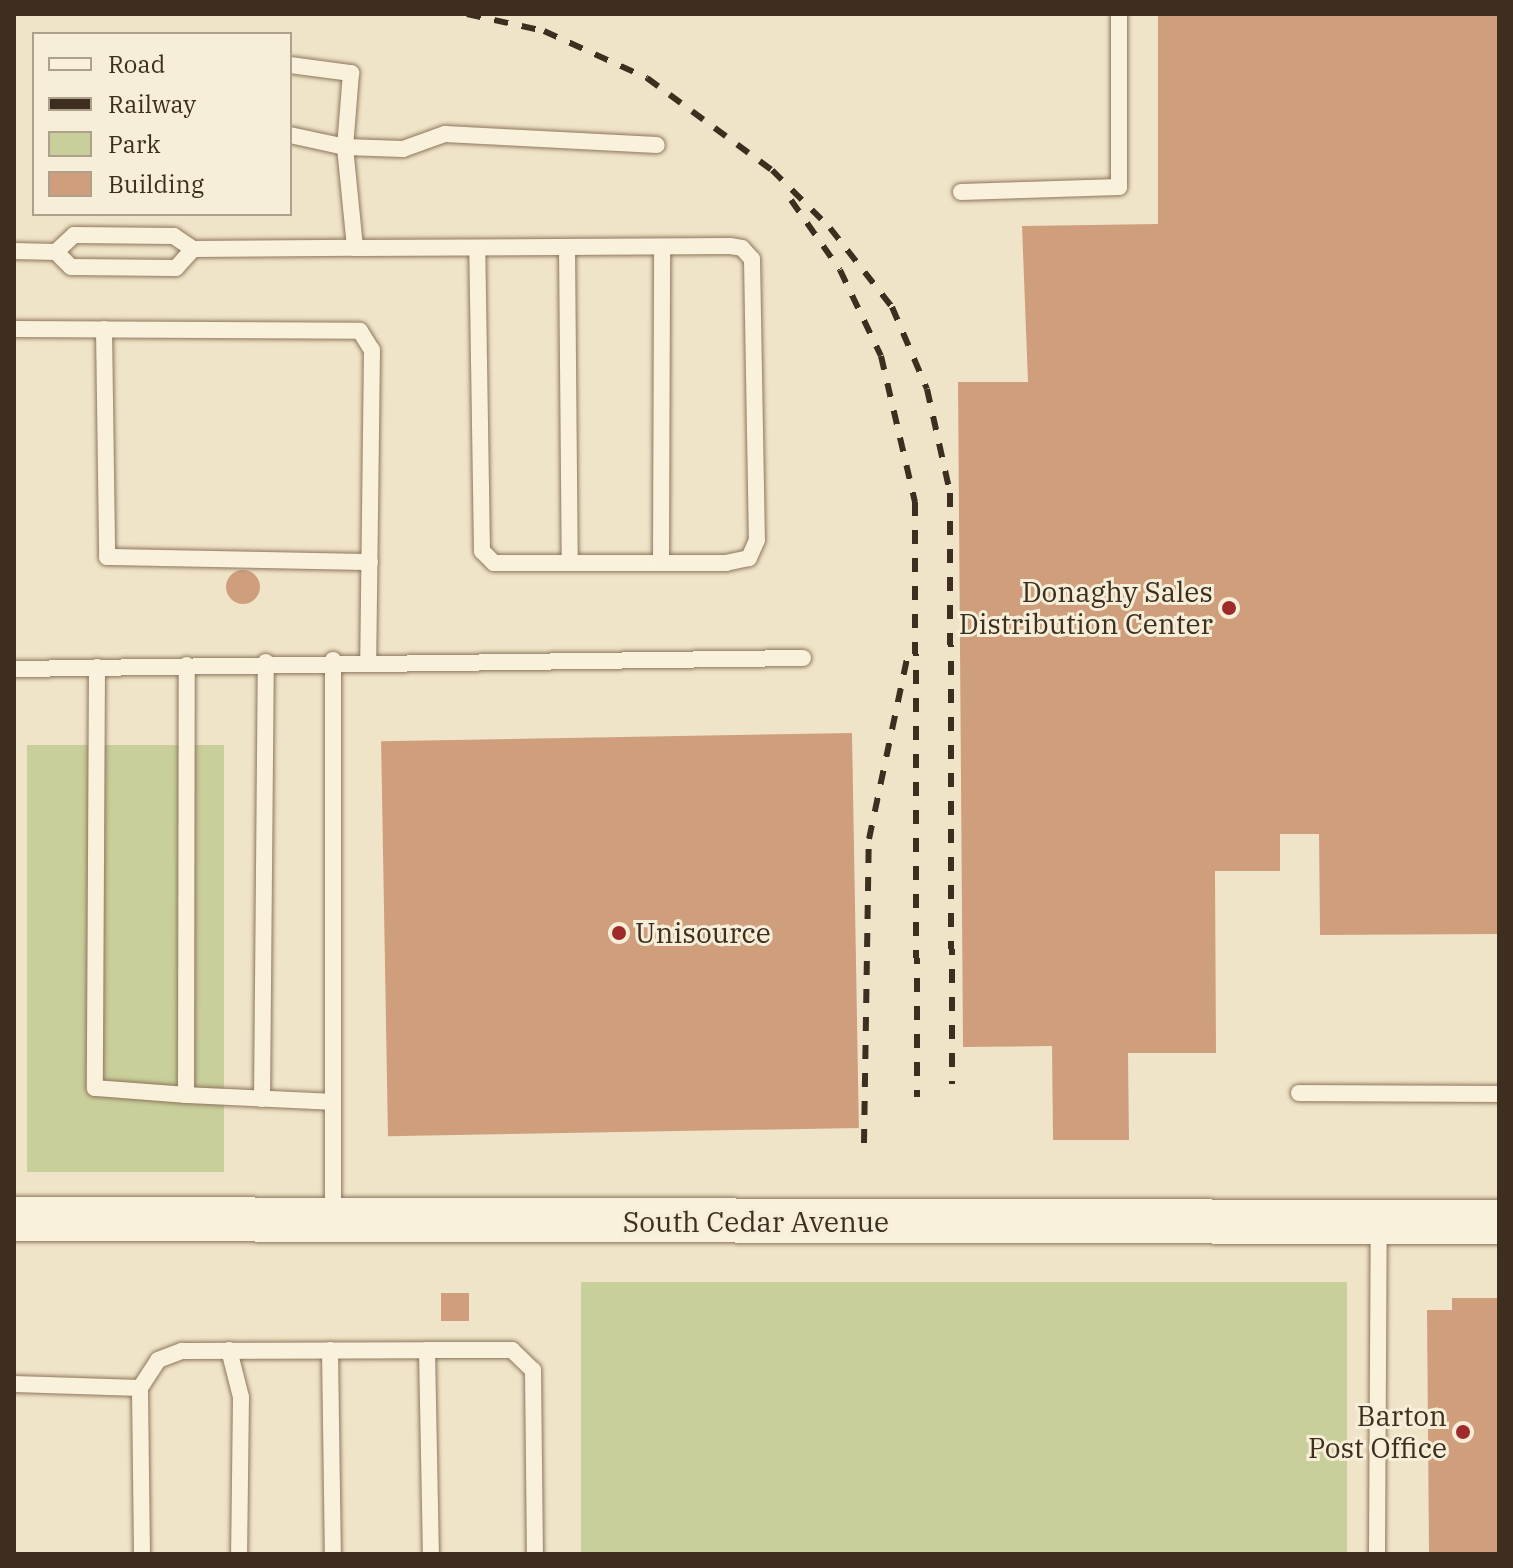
<!DOCTYPE html>
<style>
body{margin:0}
#map{position:relative;width:1513px;height:1568px;overflow:hidden;background:#f0e4c8;font-family:"IBM Plex Serif",serif}
div>[style]{position:absolute}
[style*='--x']{left:calc(var(--x)*1px);top:calc(var(--y)*1px);width:calc(var(--w)*1px);rotate:calc(var(--a)*1deg)}
.green>*{inset:0;background:#c9cf9b;transform-origin:0 0}
.building>*{inset:0;background:#cf9f7d;transform-origin:0 0}
.round{border-radius:50%}
.roads{filter:drop-shadow(0 0 2px #8d765c) drop-shadow(0 0 2px #8d765c)}
.lane>*{height:16px;margin:-8px;padding:0 8px;transform-origin:8px;border-radius:8px;background:#faf1dc}
.secondary>*{height:44px;margin:-22px;padding:0 22px;transform-origin:22px;border-radius:22px;background:#faf1dc}
.rail>*{height:6px;margin-top:-3px;transform-origin:0;background:repeating-linear-gradient(90deg,#3d2e20 0 14px,transparent 0 28px)}
.dots>*{width:22px;height:22px;translate:-50% -50%;box-sizing:border-box;border:4px solid #f7eed8;border-radius:50%}
span{translate:-50% -50%;white-space:nowrap;text-align:center;line-height:1.15;-webkit-text-stroke:6px #f7eed8;paint-order:stroke}
.poi-label{font-size:28px;color:#3d2e20}
.right{translate:-100% -50%;text-align:right}
.left{translate:0 -50%;text-align:left}
.street-label{font-size:28px;color:#3d2e20}
.frame{position:absolute;inset:0;border:16px solid #3d2e20;pointer-events:none}
.legend{position:absolute;left:32px;top:32px;width:260px;height:184px;box-sizing:border-box;background:#f7eed8;border:2px solid #ada18e;margin:0;padding:10px 14px;list-style:none;font-size:24px;color:#3d2e20}
.legend li{display:flex;align-items:center;gap:16px;height:40px}
.legend b{width:40px;border:2px solid #ada18e}
</style>
<div id="map">
<div class="green">
<i style="left:27px;top:745px;width:197px;height:427px"></i>
<i style="left:581px;top:1282px;width:766px;height:272px"></i>
</div>
<div class="building">
<i style="clip-path:polygon(1158px 14px,1499px 14px,1499px 934px,1320px 935px,1319px 834px,1280px 834px,1280px 871px,1215px 871px,1216px 1053px,1128px 1053px,1129px 1140px,1053px 1140px,1052px 1046px,963px 1047px,958px 382px,1028px 382px,1022px 226px,1158px 224px)"></i>
<i class="round" style="left:226px;top:570px;width:34px;height:34px"></i>
<i style="left:852px;top:733px;width:395px;height:471px;rotate:89deg"></i>
<i style="left:441px;top:1293px;width:28px;height:28px"></i>
<i style="clip-path:polygon(1452px 1298px,1499px 1298px,1499px 1554px,1429px 1554px,1427px 1310px,1452px 1310px)"></i>
</div>
<div class="roads">
<div class="lane">
<i style="--x:290;--y:65;--w:62;--a:7.5"></i>
<i style="--x:351;--y:73;--w:74;--a:94.6"></i>
<i style="--x:345;--y:147;--w:58;--a:2"></i>
<i style="--x:403;--y:149;--w:45;--a:-19.7"></i>
<i style="--x:445;--y:134;--w:212;--a:3"></i>
<i style="--x:290;--y:135;--w:56;--a:12.3"></i>
<i style="--x:345;--y:147;--w:101;--a:84.3"></i>
<i style="--x:961;--y:192;--w:158;--a:-1.8"></i>
<i style="--x:1119;--y:187;--w:173;--a:-90"></i>
<i style="--x:567;--y:247;--w:316;--a:89.5"></i>
<i style="--x:193;--y:249;--w:162;--a:-0.4"></i>
<i style="--x:355;--y:248;--w:375;--a:-0.3"></i>
<i style="--x:730;--y:246;--w:12;--a:9"></i>
<i style="--x:742;--y:248;--w:15;--a:48"></i>
<i style="--x:752;--y:259;--w:281;--a:89"></i>
<i style="--x:757;--y:540;--w:20;--a:114"></i>
<i style="--x:749;--y:558;--w:24;--a:168"></i>
<i style="--x:726;--y:563;--w:232;--a:180"></i>
<i style="--x:494;--y:563;--w:17;--a:-135"></i>
<i style="--x:482;--y:551;--w:303;--a:-90.9"></i>
<i style="--x:14;--y:251;--w:42;--a:1.4"></i>
<i style="--x:56;--y:252;--w:21;--a:45"></i>
<i style="--x:71;--y:267;--w:105;--a:0.5"></i>
<i style="--x:176;--y:268;--w:25;--a:-48"></i>
<i style="--x:193;--y:249;--w:23;--a:-146"></i>
<i style="--x:174;--y:236;--w:100;--a:-179.4"></i>
<i style="--x:74;--y:235;--w:25;--a:137"></i>
<i style="--x:14;--y:329;--w:346;--a:0.3"></i>
<i style="--x:360;--y:331;--w:22;--a:58"></i>
<i style="--x:372;--y:350;--w:311;--a:90.7"></i>
<i style="--x:104;--y:329;--w:228;--a:89.2"></i>
<i style="--x:107;--y:557;--w:263;--a:1.1"></i>
<i style="--x:661;--y:563;--w:316;--a:-89.8"></i>
<i style="--x:97;--y:667;--w:421;--a:90.3"></i>
<i style="--x:95;--y:1088;--w:91;--a:4.4"></i>
<i style="--x:186;--y:1095;--w:430;--a:-89.9"></i>
<i style="--x:14;--y:669;--w:789;--a:-0.8"></i>
<i style="--x:1299;--y:1093;--w:200;--a:0.3"></i>
<i style="--x:186;--y:1095;--w:147;--a:2.7"></i>
<i style="--x:262;--y:1099;--w:437;--a:-89.5"></i>
<i style="--x:333;--y:1218;--w:558;--a:-90"></i>
<i style="--x:229;--y:1350;--w:49;--a:75.7"></i>
<i style="--x:241;--y:1397;--w:157;--a:90.7"></i>
<i style="--x:330;--y:1350;--w:204;--a:89.2"></i>
<i style="--x:427;--y:1350;--w:204;--a:88.9"></i>
<i style="--x:14;--y:1384;--w:126;--a:1.8"></i>
<i style="--x:142;--y:1554;--w:166;--a:-90.7"></i>
<i style="--x:140;--y:1388;--w:33;--a:-57"></i>
<i style="--x:158;--y:1360;--w:26;--a:-21"></i>
<i style="--x:182;--y:1351;--w:245;--a:-0.2"></i>
<i style="--x:427;--y:1350;--w:85;--a:0"></i>
<i style="--x:512;--y:1350;--w:29;--a:44"></i>
<i style="--x:533;--y:1370;--w:184;--a:89.4"></i>
<i style="--x:1377;--y:1554;--w:331;--a:-89.7"></i>
</div>
<div class="secondary">
<i style="--x:14;--y:1219;--w:1485;--a:0.12"></i>
</div>
</div>
<div class="rail">
<i style="--x:467;--y:14;--w:79;--a:12.4"></i>
<i style="--x:544;--y:31;--w:113;--a:24.5"></i>
<i style="--x:647;--y:78;--w:155;--a:36.4"></i>
<i style="--x:772;--y:170;--w:82;--a:45"></i>
<i style="--x:830;--y:228;--w:100;--a:51.9"></i>
<i style="--x:892;--y:307;--w:89;--a:66.9"></i>
<i style="--x:927;--y:389;--w:107;--a:77.5"></i>
<i style="--x:950;--y:493;--w:591;--a:89.81"></i>
<i style="--x:791;--y:200;--w:85;--a:55"></i>
<i style="--x:840;--y:270;--w:95;--a:64.5"></i>
<i style="--x:881;--y:356;--w:150;--a:76.9"></i>
<i style="--x:915;--y:502;--w:595;--a:89.81"></i>
<i style="--x:864;--y:1143;--w:304;--a:-89.1"></i>
<i style="--x:869;--y:839;--w:193;--a:-78.1"></i>
</div>
<div class="dots">
<i style="left:1229px;top:608px;background:#9e2a2b"></i>
<i style="left:619px;top:933px;background:#9e2a2b"></i>
<i style="left:1463px;top:1432px;background:#9e2a2b"></i>
</div>
<div class="poi-label">
<span class="right" style="left:1213px;top:608px">Donaghy Sales<br>Distribution Center</span>
<span class="left" style="left:635px;top:933px">Unisource</span>
<span class="right" style="left:1447px;top:1432px">Barton<br>Post Office</span>
</div>
<div class="street-label">
<span style="left:756px;top:1222px">South Cedar Avenue</span>
</div>
<div class="frame"></div>
<ul class="legend">
<li><b style="height:10px;background:#faf1dc"></b>Road</li>
<li><b style="height:10px;background:#3d2e20"></b>Railway</li>
<li><b style="height:22px;background:#c9cf9b"></b>Park</li>
<li><b style="height:22px;background:#cf9f7d"></b>Building</li>
</ul>
</div>
